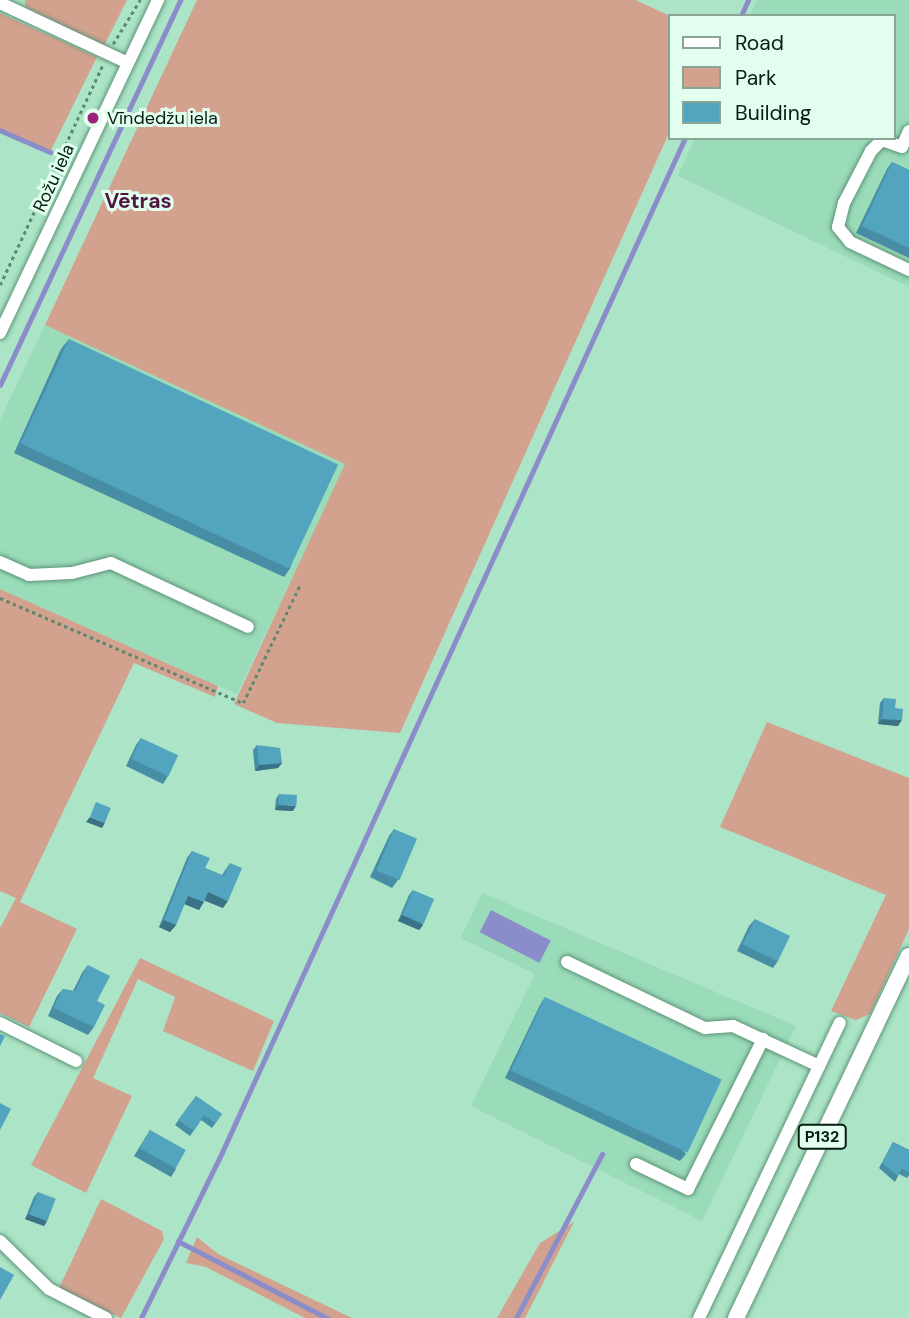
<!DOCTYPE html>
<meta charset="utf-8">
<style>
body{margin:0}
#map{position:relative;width:909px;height:1318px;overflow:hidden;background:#abe4c6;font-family:"DM Sans",sans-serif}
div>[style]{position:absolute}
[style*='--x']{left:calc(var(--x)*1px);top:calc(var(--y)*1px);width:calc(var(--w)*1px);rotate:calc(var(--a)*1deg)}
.built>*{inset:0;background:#9adbb9}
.green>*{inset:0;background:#d3a28f}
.water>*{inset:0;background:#8a8dc9;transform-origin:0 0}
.stream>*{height:4.5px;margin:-2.25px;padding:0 2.25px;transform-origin:2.25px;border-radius:2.25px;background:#8a8dc9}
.path>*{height:2.5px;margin-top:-1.25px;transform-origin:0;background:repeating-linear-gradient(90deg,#5e8872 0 3.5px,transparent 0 7px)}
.roads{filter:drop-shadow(0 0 2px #5d9378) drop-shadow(0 0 2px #5d9378)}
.minor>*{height:12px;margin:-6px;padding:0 6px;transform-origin:6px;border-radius:6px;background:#fff}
.major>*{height:16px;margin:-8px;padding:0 8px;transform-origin:8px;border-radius:8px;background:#fff}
.wall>*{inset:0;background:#478da3}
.shaded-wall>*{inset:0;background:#3a7385}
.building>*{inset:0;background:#53a4be;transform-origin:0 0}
.dots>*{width:19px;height:19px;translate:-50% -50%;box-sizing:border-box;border:4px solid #e2feee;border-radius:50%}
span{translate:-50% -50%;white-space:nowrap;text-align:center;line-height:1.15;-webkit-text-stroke:6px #e2feee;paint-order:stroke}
.shield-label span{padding:2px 5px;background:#e2feee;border:2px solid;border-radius:5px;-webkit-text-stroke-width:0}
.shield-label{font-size:16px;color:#061d12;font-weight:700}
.poi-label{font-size:18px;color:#061d12}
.left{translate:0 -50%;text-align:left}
.street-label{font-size:18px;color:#061d12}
.quarter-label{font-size:21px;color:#50163f;font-weight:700}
.legend{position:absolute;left:668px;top:14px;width:228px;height:126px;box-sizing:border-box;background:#e2feee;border:2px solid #8aa496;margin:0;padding:9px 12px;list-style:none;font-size:21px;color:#061d12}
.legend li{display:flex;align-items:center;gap:14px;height:35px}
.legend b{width:35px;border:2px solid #8aa496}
</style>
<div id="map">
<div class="built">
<i style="clip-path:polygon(757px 0,909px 0,909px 287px,678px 176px,695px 138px,893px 138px,893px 16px,750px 16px)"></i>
<i style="clip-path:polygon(45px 325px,346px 464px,237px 694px,0 589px,0 420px)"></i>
<i style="clip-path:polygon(482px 893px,796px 1026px,702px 1221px,471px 1106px,535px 974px,461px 938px)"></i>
</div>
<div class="green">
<i style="clip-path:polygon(25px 0,127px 0,104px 46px,25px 7px)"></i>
<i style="clip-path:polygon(197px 0,636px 0,670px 16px,669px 133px,400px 733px,277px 723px,234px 704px,345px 464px,45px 325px)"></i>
<i style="clip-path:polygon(0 13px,97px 57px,50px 152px,0 128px)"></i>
<i style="clip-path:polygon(0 589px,218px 686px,215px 697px,134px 663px,20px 902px,77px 929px,29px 1027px,0 1013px,0 928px,16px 898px,0 891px)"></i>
<i style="clip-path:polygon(767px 722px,909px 778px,909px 929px,870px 1014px,856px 1020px,831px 1011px,886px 895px,720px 827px)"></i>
<i style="clip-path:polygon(140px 958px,274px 1021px,253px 1071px,163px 1031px,175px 997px,138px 979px,93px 1078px,132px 1096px,86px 1193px,31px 1165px)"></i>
<i style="clip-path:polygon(101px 1199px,162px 1231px,164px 1239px,121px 1318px,59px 1288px)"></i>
<i style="clip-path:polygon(574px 1222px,525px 1318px,497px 1318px,540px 1243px)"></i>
<i style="clip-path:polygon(197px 1237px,218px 1254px,352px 1318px,305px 1318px,206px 1267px,186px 1263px)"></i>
</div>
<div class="water">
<i style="left:491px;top:910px;width:67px;height:25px;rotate:27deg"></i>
</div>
<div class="stream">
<i style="--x:741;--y:16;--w:17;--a:-66"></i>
<i style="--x:0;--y:130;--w:55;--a:23.7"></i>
<i style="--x:0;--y:385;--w:425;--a:-64.9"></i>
<i style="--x:178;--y:1241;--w:168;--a:27.3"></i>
<i style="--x:141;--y:1318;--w:177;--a:-63.9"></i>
<i style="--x:219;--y:1159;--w:1122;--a:-65.47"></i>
<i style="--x:516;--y:1318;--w:185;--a:-62.3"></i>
</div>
<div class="path">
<i style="--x:113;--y:44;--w:52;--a:-58.5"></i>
<i style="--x:0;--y:285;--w:242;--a:-65"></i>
<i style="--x:0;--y:598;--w:265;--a:23.4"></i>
<i style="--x:243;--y:703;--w:131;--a:-64.2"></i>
</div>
<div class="roads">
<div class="minor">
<i style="--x:0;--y:3;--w:141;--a:25.1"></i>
<i style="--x:909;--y:131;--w:17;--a:114"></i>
<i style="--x:902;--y:147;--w:21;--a:-161"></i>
<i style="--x:882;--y:140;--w:16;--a:135"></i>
<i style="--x:871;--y:151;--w:59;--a:117.4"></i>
<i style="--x:844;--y:203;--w:25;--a:104"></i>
<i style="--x:838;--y:227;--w:19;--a:51"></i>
<i style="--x:850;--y:242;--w:65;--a:25.4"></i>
<i style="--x:0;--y:333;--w:369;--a:-64.6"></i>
<i style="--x:0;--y:562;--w:32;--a:24"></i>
<i style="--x:29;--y:575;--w:43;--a:-2.7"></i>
<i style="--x:72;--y:573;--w:40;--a:-14.4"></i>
<i style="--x:111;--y:563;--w:151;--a:25"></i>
<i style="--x:567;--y:962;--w:153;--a:25.6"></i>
<i style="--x:705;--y:1028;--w:28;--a:-4"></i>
<i style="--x:733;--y:1026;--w:95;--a:24.9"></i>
<i style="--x:0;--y:1023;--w:85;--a:26.6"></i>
<i style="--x:636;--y:1164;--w:58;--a:25.7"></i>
<i style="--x:688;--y:1189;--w:168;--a:-63.4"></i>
<i style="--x:0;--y:1241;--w:69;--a:44.4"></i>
<i style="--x:49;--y:1289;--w:64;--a:27"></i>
<i style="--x:699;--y:1318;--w:327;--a:-64.5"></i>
</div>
<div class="major">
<i style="--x:736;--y:1318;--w:401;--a:-64.5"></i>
</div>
</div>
<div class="wall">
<i style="clip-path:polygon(892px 162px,909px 170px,909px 258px,856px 233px,887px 169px)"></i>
<i style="clip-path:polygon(69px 339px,291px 567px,284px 577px,14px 453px,61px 349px)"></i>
<i style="clip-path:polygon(884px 698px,895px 708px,898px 726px,878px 724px,880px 703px)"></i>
<i style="clip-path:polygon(141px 738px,168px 776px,163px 784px,126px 766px,136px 745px)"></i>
<i style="clip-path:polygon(257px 745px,282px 763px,278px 768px,255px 771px,253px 750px)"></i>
<i style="clip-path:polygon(279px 794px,293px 811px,275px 810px,276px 799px)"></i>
<i style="clip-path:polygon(394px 829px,398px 880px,392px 888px,370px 877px,389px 836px)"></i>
<i style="clip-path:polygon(192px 851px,205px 868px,222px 875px,230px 863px,223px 908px,204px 900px,199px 910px,184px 904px,176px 925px,170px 932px,159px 927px,187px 858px)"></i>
<i style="clip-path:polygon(413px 890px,423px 925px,419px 930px,398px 921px,409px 895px)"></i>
<i style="clip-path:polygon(755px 919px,778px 961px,773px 968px,737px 951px,749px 926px)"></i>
<i style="clip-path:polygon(88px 965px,97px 1001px,94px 1027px,88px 1035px,48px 1016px,57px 996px,63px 989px,73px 991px,82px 973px)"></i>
<i style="clip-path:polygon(545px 997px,686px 1154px,680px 1161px,505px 1078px,540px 1005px)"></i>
<i style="clip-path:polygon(196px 1096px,222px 1114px,212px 1128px,201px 1120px,190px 1136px,175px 1125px)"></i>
<i style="clip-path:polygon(150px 1130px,176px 1169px,171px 1177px,134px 1156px)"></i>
<i style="clip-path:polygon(893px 1142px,909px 1150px,909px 1175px,907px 1178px,899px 1174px,895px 1182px,879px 1168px)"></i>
<i style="clip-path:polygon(38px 1192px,47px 1221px,44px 1226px,25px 1219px,34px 1197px)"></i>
</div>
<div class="shaded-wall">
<i style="clip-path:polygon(882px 719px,902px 720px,898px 726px,878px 724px)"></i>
<i style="clip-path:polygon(282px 763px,278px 768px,255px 771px,259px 765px)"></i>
<i style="clip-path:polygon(278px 805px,296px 806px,293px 811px,275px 810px)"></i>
<i style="clip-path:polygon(90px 817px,105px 823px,102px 828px,86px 822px)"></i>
<i style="clip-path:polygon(208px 892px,228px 901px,223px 908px,203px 900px)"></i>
<i style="clip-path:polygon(188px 896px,204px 902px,199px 910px,182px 903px)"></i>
<i style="clip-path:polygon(402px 915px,423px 925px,419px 930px,398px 921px)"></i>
<i style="clip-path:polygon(164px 920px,176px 925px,170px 932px,159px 927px)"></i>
<i style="clip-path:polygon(29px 1214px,47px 1221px,44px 1226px,25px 1219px)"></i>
</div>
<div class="building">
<i style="clip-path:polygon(892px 162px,909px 170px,909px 248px,862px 226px)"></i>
<i style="left:69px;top:339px;width:297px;height:115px;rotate:25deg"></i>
<i style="clip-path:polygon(884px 698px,896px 699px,895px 708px,903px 709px,902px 720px,882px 719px)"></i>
<i style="left:141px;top:738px;width:41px;height:23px;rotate:25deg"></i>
<i style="clip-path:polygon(257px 745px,280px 748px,282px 763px,259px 765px)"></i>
<i style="left:279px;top:794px;width:18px;height:11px;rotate:3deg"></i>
<i style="left:96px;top:802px;width:16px;height:16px;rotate:22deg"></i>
<i style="left:394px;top:829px;width:25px;height:45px;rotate:23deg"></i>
<i style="clip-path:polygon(192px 851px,210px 858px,205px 868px,224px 876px,230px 863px,242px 868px,228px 901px,208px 892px,204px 902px,188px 896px,176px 925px,164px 920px)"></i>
<i style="left:413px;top:890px;width:23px;height:27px;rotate:23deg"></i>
<i style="left:755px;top:919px;width:39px;height:28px;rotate:26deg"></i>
<i style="clip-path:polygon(88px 965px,110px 976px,97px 1001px,105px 1005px,94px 1027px,53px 1008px,63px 989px,75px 991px)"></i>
<i style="left:545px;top:997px;width:195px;height:81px;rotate:25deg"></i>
<i style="clip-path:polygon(0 1034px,5px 1036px,0 1046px)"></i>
<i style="clip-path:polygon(196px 1096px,222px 1114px,215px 1123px,204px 1115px,194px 1131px,178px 1120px)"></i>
<i style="clip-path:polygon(0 1103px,11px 1109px,0 1130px)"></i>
<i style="left:150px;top:1130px;width:41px;height:21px;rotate:29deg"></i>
<i style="clip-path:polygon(893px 1142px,909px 1150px,909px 1172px,902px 1169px,898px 1176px,882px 1163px)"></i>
<i style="left:38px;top:1192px;width:19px;height:24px;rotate:21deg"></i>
<i style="clip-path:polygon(0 1267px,14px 1275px,0 1300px)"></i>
</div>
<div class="dots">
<i style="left:93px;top:118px;background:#9b217a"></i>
</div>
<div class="shield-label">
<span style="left:822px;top:1137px">P132</span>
</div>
<div class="poi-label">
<span class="left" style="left:107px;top:118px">Vīndedžu iela</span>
</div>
<div class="street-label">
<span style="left:54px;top:178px;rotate:-65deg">Rožu iela</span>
</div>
<div class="quarter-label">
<span style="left:138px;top:201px">Vētras</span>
</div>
<ul class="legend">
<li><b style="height:9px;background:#fff"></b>Road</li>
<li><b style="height:19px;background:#d3a28f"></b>Park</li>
<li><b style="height:19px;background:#53a4be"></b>Building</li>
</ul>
</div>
